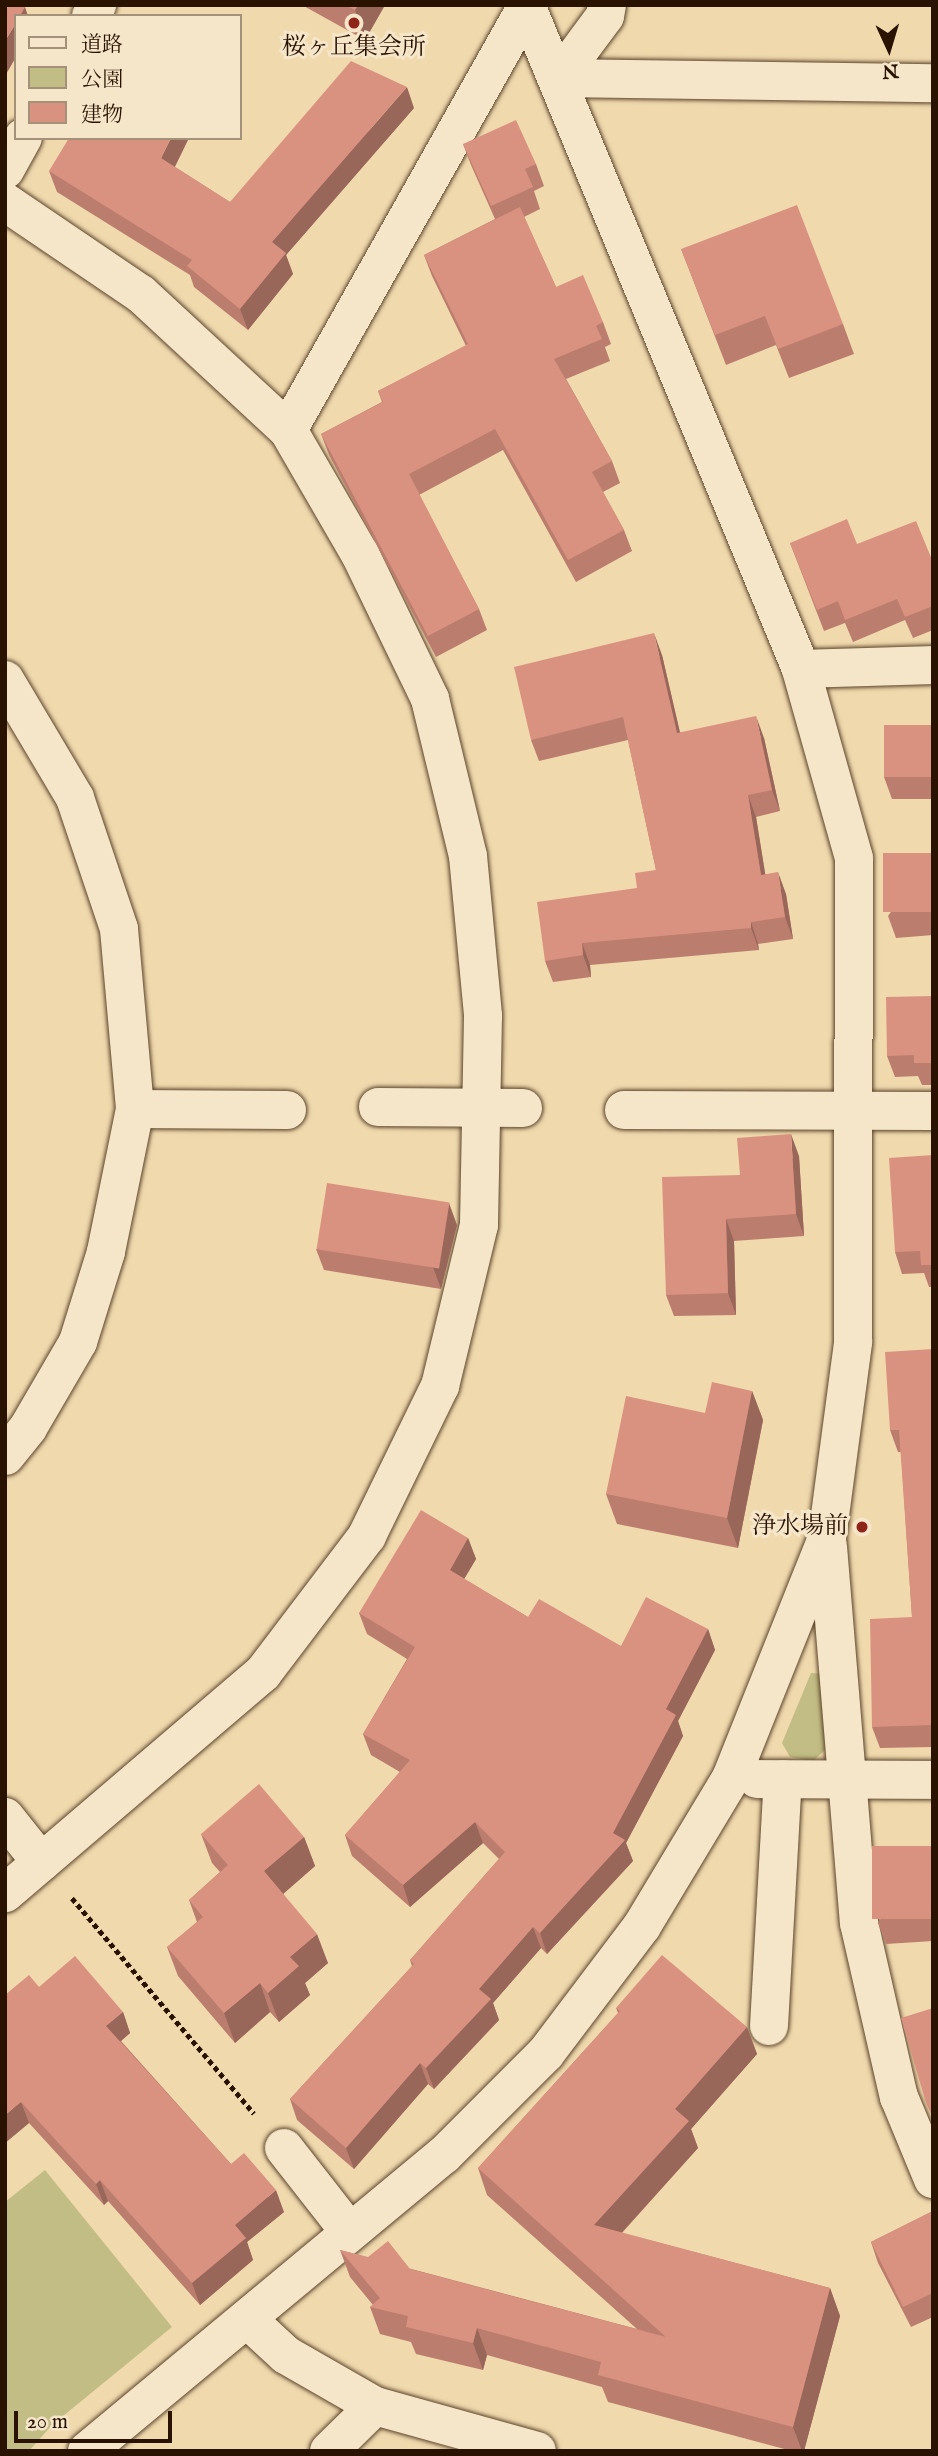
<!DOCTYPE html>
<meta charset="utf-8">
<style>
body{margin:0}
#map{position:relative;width:938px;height:2456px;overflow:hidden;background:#f0d9ad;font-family:"IM FELL English","Noto Serif JP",serif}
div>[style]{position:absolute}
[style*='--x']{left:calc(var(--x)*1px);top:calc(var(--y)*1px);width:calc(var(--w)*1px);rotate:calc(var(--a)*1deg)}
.green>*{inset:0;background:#c2bd84}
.path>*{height:4.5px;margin-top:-2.25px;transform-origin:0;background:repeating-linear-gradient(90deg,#291200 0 5px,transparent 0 8.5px)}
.roads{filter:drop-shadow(0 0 2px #5b442b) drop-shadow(0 0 2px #5b442b)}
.minor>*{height:38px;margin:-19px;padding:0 19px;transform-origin:19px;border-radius:19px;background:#f5e6ca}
.wall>*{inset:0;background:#bb7e6e}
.shaded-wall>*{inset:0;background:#99665a}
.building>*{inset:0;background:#da9280;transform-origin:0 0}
.dots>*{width:19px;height:19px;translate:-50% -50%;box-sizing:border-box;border:4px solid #f5e6ca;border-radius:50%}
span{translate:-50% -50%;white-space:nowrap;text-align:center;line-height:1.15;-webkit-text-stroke:6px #f5e6ca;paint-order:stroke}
.poi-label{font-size:24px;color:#291200}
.right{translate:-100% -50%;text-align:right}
.frame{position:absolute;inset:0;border:7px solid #291200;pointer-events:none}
.legend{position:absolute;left:14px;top:14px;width:228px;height:126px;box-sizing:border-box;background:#f5e6ca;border:2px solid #a39179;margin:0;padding:9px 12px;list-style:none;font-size:21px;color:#291200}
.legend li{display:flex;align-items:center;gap:14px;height:35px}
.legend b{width:35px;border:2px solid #a39179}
.north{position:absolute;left:854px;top:14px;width:70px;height:70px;-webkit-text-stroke:5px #f5e6ca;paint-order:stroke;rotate:176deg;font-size:19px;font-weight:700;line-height:28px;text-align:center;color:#291200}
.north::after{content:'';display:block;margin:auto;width:24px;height:32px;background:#291200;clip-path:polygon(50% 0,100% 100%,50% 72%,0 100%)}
.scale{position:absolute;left:14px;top:2411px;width:158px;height:32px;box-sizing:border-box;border:4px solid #291200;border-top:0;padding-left:9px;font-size:21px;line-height:24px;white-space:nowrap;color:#291200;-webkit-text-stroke:5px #f5e6ca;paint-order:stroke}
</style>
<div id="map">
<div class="green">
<i style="clip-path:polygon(811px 1673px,827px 1674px,826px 1749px,813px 1761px,790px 1757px,782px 1743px)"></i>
<i style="clip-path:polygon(45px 2170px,172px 2327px,52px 2425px,29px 2451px,5px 2451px,5px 2202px)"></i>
</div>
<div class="path">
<i style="--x:72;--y:1898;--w:282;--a:49.8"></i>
</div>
<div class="roads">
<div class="minor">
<i style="--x:91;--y:16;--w:13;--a:-61"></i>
<i style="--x:559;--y:78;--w:374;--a:0.8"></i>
<i style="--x:559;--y:78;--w:77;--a:-53.4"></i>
<i style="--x:605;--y:16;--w:11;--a:-80"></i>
<i style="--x:5;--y:170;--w:37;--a:-61"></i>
<i style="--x:5;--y:202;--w:164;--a:34.1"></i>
<i style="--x:141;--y:294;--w:200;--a:42.8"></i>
<i style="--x:288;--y:430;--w:143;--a:59.9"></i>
<i style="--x:360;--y:554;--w:161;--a:64.2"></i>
<i style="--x:430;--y:699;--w:162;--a:76.4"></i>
<i style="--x:468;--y:856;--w:161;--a:84.6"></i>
<i style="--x:483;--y:1016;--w:209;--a:91.1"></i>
<i style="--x:479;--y:1225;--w:166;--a:103.6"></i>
<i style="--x:440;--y:1386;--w:167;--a:116"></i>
<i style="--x:367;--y:1536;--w:172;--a:127.2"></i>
<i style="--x:263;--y:1673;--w:339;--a:139.5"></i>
<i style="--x:288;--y:430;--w:485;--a:-60.6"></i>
<i style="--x:801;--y:669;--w:132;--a:-1.7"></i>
<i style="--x:5;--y:680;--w:137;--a:59.3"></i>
<i style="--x:75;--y:798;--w:138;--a:71.4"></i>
<i style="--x:119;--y:929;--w:181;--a:84.9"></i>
<i style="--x:135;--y:1109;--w:146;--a:101.5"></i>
<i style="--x:106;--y:1252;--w:94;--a:107.3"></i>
<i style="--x:78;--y:1342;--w:99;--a:120.2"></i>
<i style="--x:28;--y:1428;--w:36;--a:129"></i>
<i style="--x:378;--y:1107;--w:145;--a:0.4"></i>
<i style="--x:135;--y:1109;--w:152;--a:0.4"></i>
<i style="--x:624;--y:1110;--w:309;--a:0.2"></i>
<i style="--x:828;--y:1547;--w:377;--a:85.3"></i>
<i style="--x:859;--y:1923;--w:179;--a:77.1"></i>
<i style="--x:899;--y:2097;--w:89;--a:67.5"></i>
<i style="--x:757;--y:1779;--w:176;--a:0.3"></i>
<i style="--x:5;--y:1817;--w:58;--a:51.3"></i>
<i style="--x:769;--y:2026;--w:247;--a:-86.8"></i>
<i style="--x:284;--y:2148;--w:104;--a:52"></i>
<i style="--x:247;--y:2319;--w:53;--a:42.7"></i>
<i style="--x:286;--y:2355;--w:103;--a:29.8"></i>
<i style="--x:375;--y:2406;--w:168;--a:15.5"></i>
<i style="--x:87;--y:2451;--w:464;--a:-39.7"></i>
<i style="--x:444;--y:2155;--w:144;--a:-45"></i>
<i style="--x:546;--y:2053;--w:159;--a:-52.9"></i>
<i style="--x:642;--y:1926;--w:173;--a:-59"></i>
<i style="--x:731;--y:1778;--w:258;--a:-68.2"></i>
<i style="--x:827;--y:1538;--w:198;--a:-82.4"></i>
<i style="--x:853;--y:1342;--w:484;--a:-89.9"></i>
<i style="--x:854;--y:858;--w:196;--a:-105.7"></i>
<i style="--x:801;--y:669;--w:719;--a:-112.5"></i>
<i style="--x:329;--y:2451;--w:64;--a:-44.4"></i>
</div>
</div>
<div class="wall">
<i style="clip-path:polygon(302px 5px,385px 5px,365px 40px)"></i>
<i style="clip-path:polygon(414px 108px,286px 255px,293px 274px,248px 330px,194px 287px,190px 275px,57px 192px,49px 171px,175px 167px,230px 202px)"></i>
<i style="clip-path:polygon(463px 144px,536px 164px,544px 186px,534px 191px,540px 209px,524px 217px,556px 287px,603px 322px,611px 344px,605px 347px,610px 361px,566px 379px,612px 461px,620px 483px,603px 492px,624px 530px,632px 551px,576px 582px,503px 450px,419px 495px,479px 609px,487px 630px,436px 657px,329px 455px,321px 434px,382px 402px,378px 391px,466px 346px,432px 276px,424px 255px,495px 219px,471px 165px)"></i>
<i style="clip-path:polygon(681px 249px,843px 324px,854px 354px,789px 378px,776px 345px,726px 365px)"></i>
<i style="clip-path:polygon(790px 543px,857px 544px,933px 562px,933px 630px,913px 638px,905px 620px,853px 642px,845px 623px,824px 631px)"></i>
<i style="clip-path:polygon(662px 655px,680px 732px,764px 738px,780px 811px,756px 817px,765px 874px,786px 894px,793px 939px,758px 944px,759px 950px,590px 965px,591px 977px,553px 982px,545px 961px,637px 888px,656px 870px,628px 740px,539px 761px,531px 740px)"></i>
<i style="clip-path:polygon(933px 725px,933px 799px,892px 799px,884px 777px)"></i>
<i style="clip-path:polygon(933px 853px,933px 935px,896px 938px,888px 916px)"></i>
<i style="clip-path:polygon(933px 996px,933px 1085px,922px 1085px,918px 1076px,895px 1077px,887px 1056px)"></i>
<i style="clip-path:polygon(933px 1155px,933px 1287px,929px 1287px,924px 1273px,902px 1274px,895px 1252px)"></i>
<i style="clip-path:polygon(799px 1156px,804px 1236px,734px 1241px,736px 1315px,674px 1316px,666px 1295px,740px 1175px)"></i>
<i style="clip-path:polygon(457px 1225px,441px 1289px,324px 1270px,316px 1249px)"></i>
<i style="clip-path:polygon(933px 1349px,933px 1747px,880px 1748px,872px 1727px,912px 1617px,901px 1452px,898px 1452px,890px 1430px)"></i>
<i style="clip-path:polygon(752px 1391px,763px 1420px,738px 1548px,617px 1524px,606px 1494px,705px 1413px)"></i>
<i style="clip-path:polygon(468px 1538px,476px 1559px,464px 1579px,528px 1617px,621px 1646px,708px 1629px,715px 1650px,678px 1721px,683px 1736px,626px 1843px,633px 1861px,547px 1954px,541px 1948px,493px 2003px,499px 2020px,434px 2089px,428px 2084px,354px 2169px,297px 2120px,290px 2099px,412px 1966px,410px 1960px,499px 1859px,483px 1843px,410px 1907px,352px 1856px,345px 1835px,400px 1772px,371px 1755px,363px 1734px,407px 1659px,367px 1634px,359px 1613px)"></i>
<i style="clip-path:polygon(201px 1834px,304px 1837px,315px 1866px,283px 1894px,328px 1963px,305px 1983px,310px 1995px,279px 2022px,270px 2012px,235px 2043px,178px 1976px,167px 1947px,197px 1922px,189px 1900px,220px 1872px,212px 1863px)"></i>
<i style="clip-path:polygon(933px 1846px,933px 1941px,886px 1944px,878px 1923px)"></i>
<i style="clip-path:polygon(39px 1987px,123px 2012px,130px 2033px,121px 2041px,231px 2164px,284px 2212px,247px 2242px,253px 2260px,200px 2305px,108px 2201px,104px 2205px,29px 2123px,5px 2143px)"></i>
<i style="clip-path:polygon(616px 2008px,747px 2027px,757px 2054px,691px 2129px,698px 2148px,622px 2233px,830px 2288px,840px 2316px,804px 2451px,792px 2451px,608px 2402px,602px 2387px,487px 2355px,483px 2370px,416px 2354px,411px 2342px,380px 2334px,370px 2307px,373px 2305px,350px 2277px,340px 2250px,637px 2329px,487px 2195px,478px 2168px,618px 2013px)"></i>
<i style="clip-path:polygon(933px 2211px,933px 2317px,911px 2327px,878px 2263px,871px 2242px)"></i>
</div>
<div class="shaded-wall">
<i style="clip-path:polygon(13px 5px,26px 5px,25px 7px,28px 16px,17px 16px)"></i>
<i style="clip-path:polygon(358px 5px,385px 5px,365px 40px,355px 10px)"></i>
<i style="clip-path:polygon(16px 23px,16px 57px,5px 76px,5px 41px)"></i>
<i style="clip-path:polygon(407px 87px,414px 108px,286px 255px,293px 274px,248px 330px,240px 309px,272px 242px)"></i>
<i style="clip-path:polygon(171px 138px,189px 138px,169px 179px,161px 158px)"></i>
<i style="clip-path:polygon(654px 633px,662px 655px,685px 755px,677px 733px)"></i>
<i style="clip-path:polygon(756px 716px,764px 738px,780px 811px,772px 790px)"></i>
<i style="clip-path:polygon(748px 795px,756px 817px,769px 897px,761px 875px)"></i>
<i style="clip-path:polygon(778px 872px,786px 894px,793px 939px,785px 917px)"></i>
<i style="clip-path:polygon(751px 922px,758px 944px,759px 950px,751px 928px)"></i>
<i style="clip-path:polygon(582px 943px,590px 965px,591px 977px,583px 955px)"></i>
<i style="clip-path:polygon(791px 1134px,799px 1156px,804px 1236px,796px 1214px)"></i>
<i style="clip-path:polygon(449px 1203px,457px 1225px,441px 1289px,433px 1267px)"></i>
<i style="clip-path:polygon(726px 1219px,734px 1241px,736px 1315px,728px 1293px)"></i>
<i style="clip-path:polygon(752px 1391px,763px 1420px,738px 1548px,727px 1518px)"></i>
<i style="clip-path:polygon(468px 1538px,476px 1559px,457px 1591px,450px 1570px)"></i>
<i style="clip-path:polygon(708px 1629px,715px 1650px,678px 1721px,683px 1736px,626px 1843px,633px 1861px,547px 1954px,540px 1933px,613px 1833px,666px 1709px)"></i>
<i style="clip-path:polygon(475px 1822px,483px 1843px,410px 1907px,403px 1885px)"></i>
<i style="clip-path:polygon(304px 1837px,315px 1866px,275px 1901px,264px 1871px)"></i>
<i style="clip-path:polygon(533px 1927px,541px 1948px,493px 2003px,499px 2020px,434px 2089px,426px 2068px,479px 1989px)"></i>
<i style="clip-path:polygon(317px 1934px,328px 1963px,305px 1983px,310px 1995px,279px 2022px,268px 1993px,290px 1957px)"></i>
<i style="clip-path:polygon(260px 1983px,270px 2012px,235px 2043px,224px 2013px)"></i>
<i style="clip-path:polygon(123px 2012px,130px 2033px,114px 2047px,106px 2026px)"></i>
<i style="clip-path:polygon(747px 2027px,757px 2054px,691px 2129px,698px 2148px,604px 2252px,594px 2225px,675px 2109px)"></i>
<i style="clip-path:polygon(420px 2063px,428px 2084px,354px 2169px,346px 2148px)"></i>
<i style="clip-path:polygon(21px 2102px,29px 2123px,5px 2143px,5px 2115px)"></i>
<i style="clip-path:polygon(100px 2180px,108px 2201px,104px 2205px,96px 2184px)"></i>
<i style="clip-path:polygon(276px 2190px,284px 2212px,247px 2242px,253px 2260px,200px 2305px,192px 2283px,235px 2225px)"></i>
<i style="clip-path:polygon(830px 2288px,840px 2316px,804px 2451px,802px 2451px,793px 2427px)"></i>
<i style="clip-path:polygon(477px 2328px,487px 2355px,483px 2370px,473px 2343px)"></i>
</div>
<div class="building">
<i style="clip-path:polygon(5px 5px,22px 5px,25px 7px,20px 16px,16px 16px,16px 23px,5px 41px)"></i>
<i style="clip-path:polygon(345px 5px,358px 5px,355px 10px)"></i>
<i style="clip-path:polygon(351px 61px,407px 87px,272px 242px,286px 253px,240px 309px,187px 266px,192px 260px,49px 171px,69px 138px,171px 138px,161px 158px,230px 202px)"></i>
<i style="clip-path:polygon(516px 120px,536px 164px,525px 169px,533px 187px,491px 206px,463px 144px)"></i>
<i style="clip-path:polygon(797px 205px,843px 324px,778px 349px,765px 316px,715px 335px,681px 249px)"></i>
<i style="clip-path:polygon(520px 207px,556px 287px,583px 275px,603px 322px,596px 326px,602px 339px,554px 359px,612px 461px,592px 472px,624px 530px,568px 560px,495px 429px,409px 474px,479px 609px,428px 636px,321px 434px,383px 402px,378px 391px,468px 344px,424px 255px)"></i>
<i style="clip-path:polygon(847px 519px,857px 544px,916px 521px,933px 562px,933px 606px,905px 617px,897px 599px,845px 620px,838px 601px,817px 610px,790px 543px)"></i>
<i style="clip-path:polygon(654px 633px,677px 733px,756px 716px,772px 790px,748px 795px,761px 875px,778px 872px,785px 917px,751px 922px,751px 928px,582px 943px,583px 955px,545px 961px,537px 902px,637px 888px,635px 873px,656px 870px,623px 717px,531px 740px,514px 667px)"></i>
<i style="left:884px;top:725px;width:49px;height:52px"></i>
<i style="left:933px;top:853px;width:59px;height:50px;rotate:90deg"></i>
<i style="clip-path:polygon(933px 996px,933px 1063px,914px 1063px,914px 1055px,887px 1056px,886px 997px)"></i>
<i style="clip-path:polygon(791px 1134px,796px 1214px,726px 1219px,728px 1293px,666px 1295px,662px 1177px,740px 1175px,737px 1138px)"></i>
<i style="clip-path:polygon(933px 1155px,933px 1265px,921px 1265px,920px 1251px,895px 1252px,889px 1158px)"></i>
<i style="left:327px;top:1183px;width:124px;height:67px;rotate:9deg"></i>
<i style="clip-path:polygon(933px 1349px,933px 1725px,872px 1727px,870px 1619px,912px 1617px,899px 1430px,890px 1430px,885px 1352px)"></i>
<i style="clip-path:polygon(712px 1382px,752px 1391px,727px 1518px,606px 1494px,626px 1396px,705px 1413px)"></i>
<i style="clip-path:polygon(421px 1510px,468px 1538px,450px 1570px,528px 1617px,539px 1599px,621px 1646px,646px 1597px,708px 1629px,666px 1709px,676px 1715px,613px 1833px,625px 1840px,540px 1933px,533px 1927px,479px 1989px,491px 1999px,426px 2068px,420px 2063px,346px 2148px,290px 2099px,414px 1964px,410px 1960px,505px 1852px,475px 1822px,403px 1885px,345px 1835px,410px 1760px,363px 1734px,415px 1647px,359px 1613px)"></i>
<i style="clip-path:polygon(259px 1784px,304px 1837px,264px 1871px,317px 1934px,290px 1957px,299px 1966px,268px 1993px,260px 1983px,224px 2013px,167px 1947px,203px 1917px,189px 1900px,228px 1865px,201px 1834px)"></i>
<i style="left:933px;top:1846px;width:73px;height:61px;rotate:90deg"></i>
<i style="clip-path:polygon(662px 1955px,747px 2027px,675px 2109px,689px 2121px,594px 2225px,830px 2288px,793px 2427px,598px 2375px,601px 2362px,477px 2328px,473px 2343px,406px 2327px,408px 2316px,370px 2307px,380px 2298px,340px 2250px,368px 2257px,388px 2241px,410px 2269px,666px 2337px,478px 2168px,620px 2011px,616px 2008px)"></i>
<i style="clip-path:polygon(75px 1956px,123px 2012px,106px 2026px,231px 2164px,244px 2153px,276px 2190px,235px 2225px,246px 2238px,192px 2283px,100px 2180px,96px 2184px,21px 2102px,5px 2115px,5px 1995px,29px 1975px,39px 1987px)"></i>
<i style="clip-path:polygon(933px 2008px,933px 2118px,926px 2103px,901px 2018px)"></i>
<i style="clip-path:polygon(933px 2211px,933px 2293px,903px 2307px,871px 2242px)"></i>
</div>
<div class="dots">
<i style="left:354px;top:23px;background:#8f2418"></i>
<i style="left:862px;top:1527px;background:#8f2418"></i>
</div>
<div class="poi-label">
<span style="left:354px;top:48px">桜ヶ丘集会所</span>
<span class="right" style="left:848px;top:1527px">浄水場前</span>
</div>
<div class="frame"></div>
<ul class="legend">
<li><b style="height:9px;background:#f5e6ca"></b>道路</li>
<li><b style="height:19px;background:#c2bd84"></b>公園</li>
<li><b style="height:19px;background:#da9280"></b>建物</li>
</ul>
<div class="north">N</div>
<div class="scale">20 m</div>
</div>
